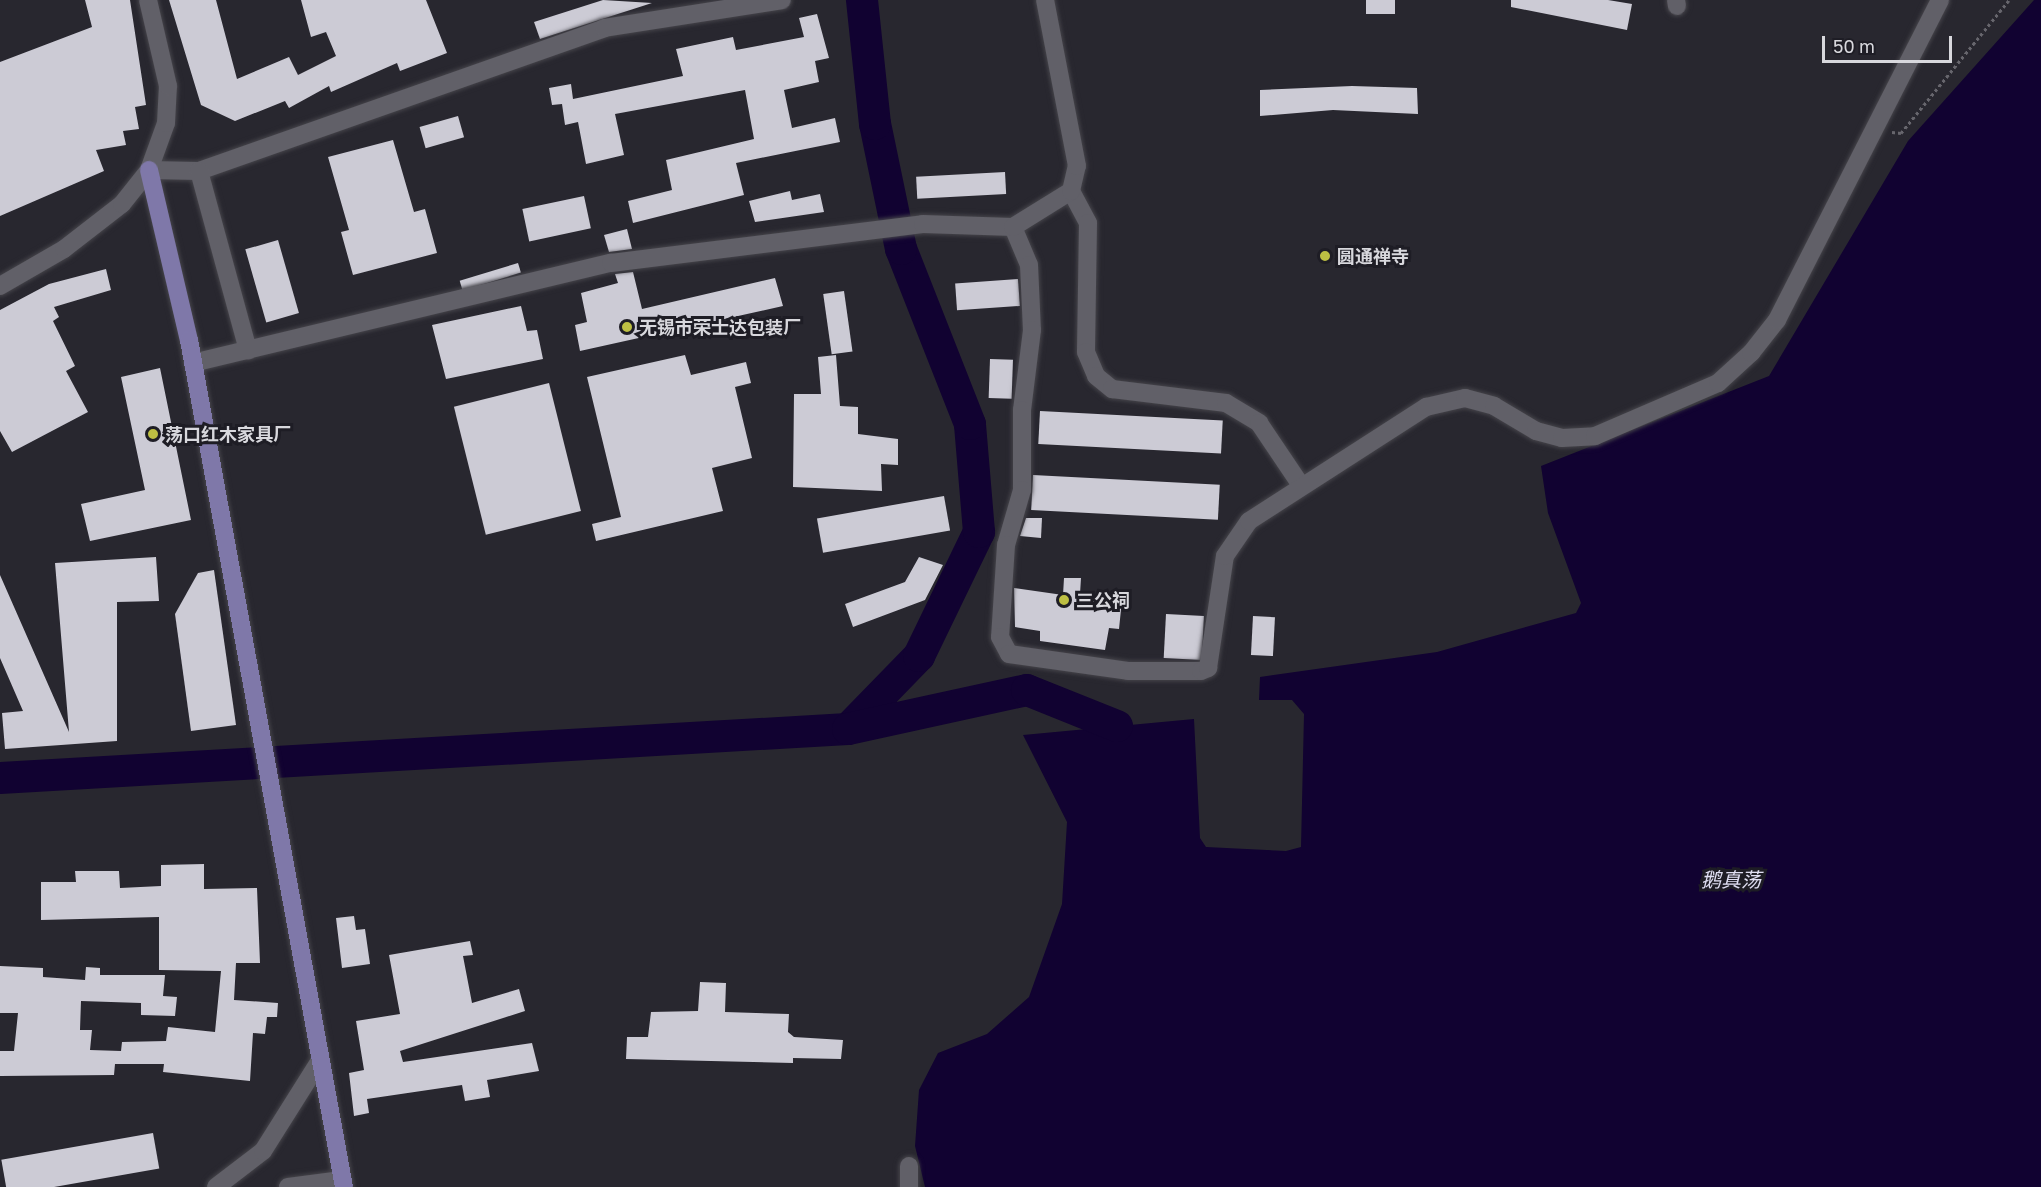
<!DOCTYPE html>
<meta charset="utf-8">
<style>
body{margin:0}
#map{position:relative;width:2041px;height:1187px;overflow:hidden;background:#28272f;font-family:"Golos Text","Noto Sans SC",sans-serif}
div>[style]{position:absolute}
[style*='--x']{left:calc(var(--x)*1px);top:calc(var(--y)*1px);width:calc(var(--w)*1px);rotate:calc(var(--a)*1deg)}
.water>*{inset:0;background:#110231}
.river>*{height:32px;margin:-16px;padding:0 16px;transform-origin:16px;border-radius:16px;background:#110231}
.building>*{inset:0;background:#cccbd5;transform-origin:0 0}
.path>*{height:3px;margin-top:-1.5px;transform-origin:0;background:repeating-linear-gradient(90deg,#67666d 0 3px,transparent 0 6px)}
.roads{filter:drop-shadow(0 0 2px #45444a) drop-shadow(0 0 2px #45444a)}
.minor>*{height:18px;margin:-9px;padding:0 9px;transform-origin:9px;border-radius:9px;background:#616068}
.major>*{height:18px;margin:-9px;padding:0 9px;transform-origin:9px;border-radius:9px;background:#7f78a9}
.dots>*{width:16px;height:16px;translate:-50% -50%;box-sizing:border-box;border:3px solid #1e1d25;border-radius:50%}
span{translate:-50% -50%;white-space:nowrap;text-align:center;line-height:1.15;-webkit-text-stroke:6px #1e1d25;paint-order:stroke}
.poi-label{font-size:18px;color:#d8d8dd;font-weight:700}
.left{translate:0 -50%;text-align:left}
.water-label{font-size:20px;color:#e0dff3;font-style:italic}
.scale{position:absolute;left:1822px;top:36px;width:130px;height:27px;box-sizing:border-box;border:3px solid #d8d8dd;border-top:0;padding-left:8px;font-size:18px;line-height:21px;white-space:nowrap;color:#d8d8dd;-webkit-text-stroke:4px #1e1d25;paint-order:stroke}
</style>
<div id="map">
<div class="water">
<i style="clip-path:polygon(2034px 0,2041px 0,2041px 1187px,925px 1187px,915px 1146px,919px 1090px,938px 1053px,987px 1034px,1029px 997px,1062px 904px,1067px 822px,1023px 735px,1194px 719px,1200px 838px,1206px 847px,1286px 851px,1301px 847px,1304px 714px,1292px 700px,1259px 700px,1260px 677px,1437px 652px,1576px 613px,1581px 603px,1548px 513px,1541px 466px,1769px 376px,1908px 141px)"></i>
</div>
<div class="river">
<i style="--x:848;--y:729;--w:102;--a:-45.8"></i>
<i style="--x:919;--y:656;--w:138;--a:-64.2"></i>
<i style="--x:979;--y:532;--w:108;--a:-94.8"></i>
<i style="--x:970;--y:424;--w:188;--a:-111.5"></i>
<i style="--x:901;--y:249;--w:128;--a:-101.7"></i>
<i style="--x:875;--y:124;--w:125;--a:-96"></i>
<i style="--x:0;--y:778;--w:849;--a:-3.31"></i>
<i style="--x:848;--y:729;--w:183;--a:-12.3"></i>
<i style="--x:1027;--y:690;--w:97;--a:21.8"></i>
</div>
<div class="building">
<i style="clip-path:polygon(85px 0,130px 0,146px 105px,135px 107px,139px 129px,123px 131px,126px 145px,96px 150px,104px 171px,0 216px,0 62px,92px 27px)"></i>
<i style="clip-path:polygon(169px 0,216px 0,237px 79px,289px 57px,298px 75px,336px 56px,326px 32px,311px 37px,301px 0,426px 0,447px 53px,400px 71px,397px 63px,331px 92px,329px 86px,289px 108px,285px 101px,235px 121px,201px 105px)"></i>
<i style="clip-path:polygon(603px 0,652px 3px,540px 39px,534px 22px)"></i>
<i style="left:1366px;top:0;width:29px;height:14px"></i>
<i style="clip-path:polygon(1511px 0,1608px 0,1632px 4px,1627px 30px,1511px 7px)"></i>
<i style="clip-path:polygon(817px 14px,829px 58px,815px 61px,819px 82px,784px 90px,792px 128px,835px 118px,840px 142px,736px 163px,744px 195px,633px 223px,628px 201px,672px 190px,666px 160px,754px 139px,745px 90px,615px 114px,624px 155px,586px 164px,578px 122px,565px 125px,562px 104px,552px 105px,549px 88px,571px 84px,573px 99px,683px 76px,676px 49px,733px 37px,736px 50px,804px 37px,799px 18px)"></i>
<i style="clip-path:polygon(1352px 86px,1417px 88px,1418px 114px,1333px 110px,1260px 116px,1260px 90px)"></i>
<i style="left:458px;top:116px;width:22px;height:40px;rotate:74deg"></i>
<i style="clip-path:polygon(393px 140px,414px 212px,425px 209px,437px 253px,353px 275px,341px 232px,349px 230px,328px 157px)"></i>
<i style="left:1005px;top:172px;width:22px;height:89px;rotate:87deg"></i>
<i style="clip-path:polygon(790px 191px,792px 200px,820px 194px,824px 212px,755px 222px,749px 201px)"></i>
<i style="left:584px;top:196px;width:33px;height:63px;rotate:78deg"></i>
<i style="clip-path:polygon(627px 229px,632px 249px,609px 252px,604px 235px)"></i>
<i style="left:278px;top:240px;width:76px;height:34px;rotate:74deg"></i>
<i style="left:518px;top:263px;width:10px;height:61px;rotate:73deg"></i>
<i style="clip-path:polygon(106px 269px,111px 290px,54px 307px,59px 317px,53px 321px,75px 366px,66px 371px,88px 412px,12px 452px,0 431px,0 310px,49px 284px)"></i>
<i style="clip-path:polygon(633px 272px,642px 309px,775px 278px,783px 306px,580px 351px,575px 325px,587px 322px,581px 293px,618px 283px,615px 274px)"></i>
<i style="left:1018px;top:279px;width:27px;height:63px;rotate:86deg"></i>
<i style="left:844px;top:291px;width:61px;height:21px;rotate:82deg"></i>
<i style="clip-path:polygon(521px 306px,527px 331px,537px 330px,543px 359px,446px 379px,432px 325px)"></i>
<i style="clip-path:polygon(685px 355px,691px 375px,746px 362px,751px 383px,735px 387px,752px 458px,712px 468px,723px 511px,596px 541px,592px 524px,621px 517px,587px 377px)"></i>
<i style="clip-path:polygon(836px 355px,840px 406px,858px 407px,858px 434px,898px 439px,898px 465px,881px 464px,882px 491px,793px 487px,794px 394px,821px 394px,818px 357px)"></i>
<i style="left:990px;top:359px;width:23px;height:39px;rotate:2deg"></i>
<i style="clip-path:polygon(160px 368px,191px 520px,90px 541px,81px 504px,145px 490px,121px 377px)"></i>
<i style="left:549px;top:383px;width:132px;height:98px;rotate:76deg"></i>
<i style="left:1040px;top:411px;width:183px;height:33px;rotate:3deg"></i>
<i style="left:1033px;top:475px;width:187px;height:35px;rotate:3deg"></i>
<i style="left:944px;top:496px;width:35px;height:129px;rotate:80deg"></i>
<i style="clip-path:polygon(1026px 518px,1042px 518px,1041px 538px,1020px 536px)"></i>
<i style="clip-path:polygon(156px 557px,159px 601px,117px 602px,117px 741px,5px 749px,2px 713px,23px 711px,0 658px,0 575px,69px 732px,55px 563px)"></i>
<i style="clip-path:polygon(919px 557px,943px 565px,925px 600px,853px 627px,845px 604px,905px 582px)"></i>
<i style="clip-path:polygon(214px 570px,236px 725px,191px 731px,175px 614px,198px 573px)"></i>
<i style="clip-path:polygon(1064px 578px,1081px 578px,1080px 594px,1122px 600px,1119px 629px,1109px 628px,1105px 650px,1040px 641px,1040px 631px,1015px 627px,1014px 588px,1063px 595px)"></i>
<i style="left:1166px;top:614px;width:38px;height:44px;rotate:3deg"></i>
<i style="left:1253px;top:616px;width:22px;height:39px;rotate:3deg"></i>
<i style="clip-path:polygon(204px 864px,204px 889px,257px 888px,260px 963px,236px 963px,234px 1000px,278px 1003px,277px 1017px,267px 1017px,265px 1034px,253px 1033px,250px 1081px,163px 1072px,164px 1064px,115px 1064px,114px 1075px,0 1076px,0 1051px,14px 1051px,18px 1013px,0 1013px,0 966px,43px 968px,43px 977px,85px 980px,86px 967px,100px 968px,100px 975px,165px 975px,163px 996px,177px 997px,175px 1016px,141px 1015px,141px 1003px,81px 1001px,80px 1030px,92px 1030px,90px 1050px,121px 1051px,122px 1042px,166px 1041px,168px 1027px,215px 1032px,221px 971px,159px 970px,159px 917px,41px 920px,41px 882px,76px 882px,75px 871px,119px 871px,120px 888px,161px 886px,161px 865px)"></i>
<i style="clip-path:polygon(354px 916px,356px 930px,365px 929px,370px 964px,342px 968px,336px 918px)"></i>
<i style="clip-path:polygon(470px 941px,473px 955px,463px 956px,472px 1003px,519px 989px,525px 1011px,400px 1051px,403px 1062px,532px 1043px,539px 1071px,487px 1080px,490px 1097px,465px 1101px,462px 1085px,367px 1099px,369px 1113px,354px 1116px,349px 1073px,364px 1070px,356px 1021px,400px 1014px,389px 955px)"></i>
<i style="clip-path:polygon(700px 982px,726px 983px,725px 1012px,789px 1014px,788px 1032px,794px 1037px,843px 1040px,841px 1059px,793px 1058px,793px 1063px,626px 1059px,627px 1037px,648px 1037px,651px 1012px,698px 1011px)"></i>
<i style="left:153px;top:1133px;width:36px;height:154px;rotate:80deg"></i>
</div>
<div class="path">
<i style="--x:1892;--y:132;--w:9;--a:6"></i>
<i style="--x:1901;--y:133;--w:171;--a:-50.9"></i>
</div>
<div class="roads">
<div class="minor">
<i style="--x:1676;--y:0;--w:6;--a:81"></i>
<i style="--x:149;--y:170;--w:50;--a:1.1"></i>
<i style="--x:199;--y:171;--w:430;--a:-19.4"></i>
<i style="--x:604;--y:28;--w:180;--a:-8.9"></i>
<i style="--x:199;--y:171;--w:186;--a:74.7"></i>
<i style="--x:1071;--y:191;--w:36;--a:62"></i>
<i style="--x:1088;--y:223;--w:129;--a:90.9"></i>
<i style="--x:1086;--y:352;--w:26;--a:67"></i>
<i style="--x:1096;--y:376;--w:21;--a:39"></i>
<i style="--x:1112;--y:389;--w:115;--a:7"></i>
<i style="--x:1226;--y:403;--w:39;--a:31"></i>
<i style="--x:1259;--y:423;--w:73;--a:56.1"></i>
<i style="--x:1013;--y:227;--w:41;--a:67.2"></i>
<i style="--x:1029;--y:265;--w:65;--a:87.4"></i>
<i style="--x:1032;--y:330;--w:81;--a:97.1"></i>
<i style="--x:1022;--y:410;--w:80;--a:90"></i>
<i style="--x:1022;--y:490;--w:57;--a:106.2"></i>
<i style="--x:1006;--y:545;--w:92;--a:93.7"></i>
<i style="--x:1000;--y:637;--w:19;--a:62"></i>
<i style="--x:1009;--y:654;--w:120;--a:8.1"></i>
<i style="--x:1128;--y:671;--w:73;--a:0"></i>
<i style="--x:1201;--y:671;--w:8;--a:-23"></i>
<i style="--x:1208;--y:668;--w:113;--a:-81.4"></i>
<i style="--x:1225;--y:556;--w:42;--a:-55.6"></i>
<i style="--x:1249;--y:521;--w:211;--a:-32.8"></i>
<i style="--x:1426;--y:407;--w:40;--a:-13"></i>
<i style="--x:1465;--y:398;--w:30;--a:15"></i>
<i style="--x:1494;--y:406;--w:49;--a:30.8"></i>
<i style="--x:1536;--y:431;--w:27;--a:15"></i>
<i style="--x:1562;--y:438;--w:33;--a:-3"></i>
<i style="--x:1595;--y:436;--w:134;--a:-23.3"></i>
<i style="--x:1718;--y:383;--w:45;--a:-42.3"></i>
<i style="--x:1751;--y:353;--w:42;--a:-51.8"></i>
<i style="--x:1777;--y:320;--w:359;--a:-63"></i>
<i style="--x:0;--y:286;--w:74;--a:-30"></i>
<i style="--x:64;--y:249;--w:73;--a:-37.8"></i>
<i style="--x:122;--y:204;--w:43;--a:-51.5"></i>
<i style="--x:149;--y:170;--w:50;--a:-70.1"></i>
<i style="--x:166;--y:123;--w:37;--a:-87"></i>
<i style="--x:168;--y:86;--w:88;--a:-103.1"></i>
<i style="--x:193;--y:363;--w:430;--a:-13.5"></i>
<i style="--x:611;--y:263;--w:314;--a:-7.1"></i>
<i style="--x:923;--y:224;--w:90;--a:1.9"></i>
<i style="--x:1013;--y:227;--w:68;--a:-31.8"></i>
<i style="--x:1071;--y:191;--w:26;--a:-77"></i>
<i style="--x:1077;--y:166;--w:169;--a:-100.9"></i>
<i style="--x:216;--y:1187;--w:59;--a:-37.5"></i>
<i style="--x:263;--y:1151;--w:105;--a:-57.8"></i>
<i style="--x:288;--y:1187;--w:54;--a:-7.4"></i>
<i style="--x:909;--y:1187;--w:21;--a:-90"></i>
</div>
<div class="major">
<i style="--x:149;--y:170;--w:175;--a:76.8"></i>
<i style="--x:189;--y:340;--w:861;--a:79.63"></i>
</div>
</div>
<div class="dots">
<i style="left:1325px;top:256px;background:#bdbf43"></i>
<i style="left:627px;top:327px;background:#bdbf43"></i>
<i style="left:153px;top:434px;background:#bdbf43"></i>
<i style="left:1064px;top:600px;background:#bdbf43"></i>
</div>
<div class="poi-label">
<span class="left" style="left:1337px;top:256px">圆通禅寺</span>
<span class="left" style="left:639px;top:327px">无锡市荣士达包装厂</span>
<span class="left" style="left:165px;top:434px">荡口红木家具厂</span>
<span class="left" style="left:1076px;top:600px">三公祠</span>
</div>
<div class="water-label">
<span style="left:1731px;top:879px">鹅真荡</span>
</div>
<div class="scale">50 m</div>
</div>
